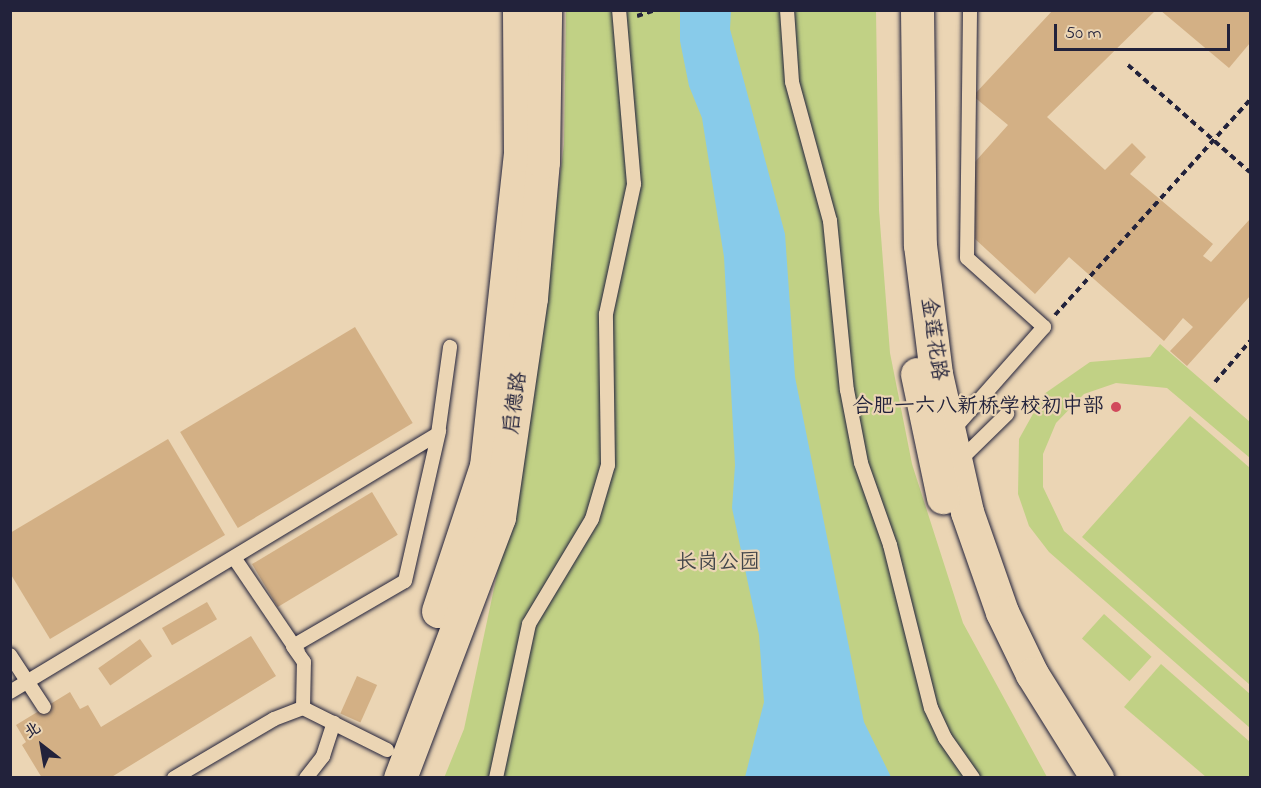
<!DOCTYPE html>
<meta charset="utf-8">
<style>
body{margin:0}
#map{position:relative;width:1261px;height:788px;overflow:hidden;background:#ebd5b4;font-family:"Indie Flower","LXGW WenKai TC",sans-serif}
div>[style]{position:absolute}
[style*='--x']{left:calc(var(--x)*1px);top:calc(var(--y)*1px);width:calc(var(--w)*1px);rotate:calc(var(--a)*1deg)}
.green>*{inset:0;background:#c1d185;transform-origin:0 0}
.water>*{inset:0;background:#88cbea}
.building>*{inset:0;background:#d3b085;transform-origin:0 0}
.path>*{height:4px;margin-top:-2px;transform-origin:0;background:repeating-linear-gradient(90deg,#22223b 0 6px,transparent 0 10.5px)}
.roads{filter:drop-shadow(0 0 2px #22223b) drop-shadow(0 0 2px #22223b)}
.lane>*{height:14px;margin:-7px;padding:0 7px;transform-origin:7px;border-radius:7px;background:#ebd5b4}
.secondary>*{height:33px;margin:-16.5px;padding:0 16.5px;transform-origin:16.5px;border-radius:16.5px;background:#ebd5b4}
.dots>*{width:16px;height:16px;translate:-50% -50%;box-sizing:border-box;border:3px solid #ebd5b4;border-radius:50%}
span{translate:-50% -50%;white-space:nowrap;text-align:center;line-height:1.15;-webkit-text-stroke:4.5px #ebd5b4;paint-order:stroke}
.street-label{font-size:21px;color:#22223b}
.poi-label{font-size:21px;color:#22223b}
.right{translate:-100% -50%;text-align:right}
.park-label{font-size:21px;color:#42454a}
.frame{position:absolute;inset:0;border:12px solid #22223b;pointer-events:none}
.north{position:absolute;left:12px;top:716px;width:60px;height:60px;-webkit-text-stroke:4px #ebd5b4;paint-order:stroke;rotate:329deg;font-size:16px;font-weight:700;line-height:24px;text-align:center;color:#22223b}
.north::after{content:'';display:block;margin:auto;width:21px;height:27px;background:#22223b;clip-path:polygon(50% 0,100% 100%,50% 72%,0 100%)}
.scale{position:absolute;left:1054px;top:24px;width:176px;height:27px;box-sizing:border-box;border:3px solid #22223b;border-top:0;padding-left:8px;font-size:18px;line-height:21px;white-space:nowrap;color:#22223b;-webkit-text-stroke:4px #ebd5b4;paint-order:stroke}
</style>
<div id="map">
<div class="green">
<i style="clip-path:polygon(566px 11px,876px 11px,879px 210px,890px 353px,912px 464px,963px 623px,1047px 777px,444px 778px,464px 729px,528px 429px,564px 144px)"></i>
<i style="clip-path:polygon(1160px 344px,1250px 422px,1250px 458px,1167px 388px,1116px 383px,1084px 394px,1056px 423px,1043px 454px,1043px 487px,1064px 531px,1250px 694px,1250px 728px,1049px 552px,1029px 526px,1018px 494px,1019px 439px,1044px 394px,1090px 362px,1150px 357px)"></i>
<i style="clip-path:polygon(1190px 416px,1250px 468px,1250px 685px,1082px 537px)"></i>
<i style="left:1104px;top:614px;width:64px;height:33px;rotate:42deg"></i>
<i style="clip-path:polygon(1161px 664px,1250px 742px,1250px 777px,1206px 777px,1124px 707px)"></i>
</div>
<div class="water">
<i style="clip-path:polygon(680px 11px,731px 11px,730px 29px,785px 234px,795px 377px,864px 722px,891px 777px,745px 777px,764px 702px,759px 635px,732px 508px,735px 465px,724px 257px,702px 118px,689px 86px,680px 41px)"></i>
</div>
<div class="building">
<i style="clip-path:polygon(1053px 10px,1156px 10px,1047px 117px,1105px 170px,1132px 143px,1146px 157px,1130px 174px,1213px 244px,1203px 256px,1211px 262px,1250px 219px,1250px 296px,1187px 366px,1170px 351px,1193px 327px,1183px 318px,1164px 341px,1069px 257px,1035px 294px,975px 239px,974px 163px,1008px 125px,973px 96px)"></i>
<i style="clip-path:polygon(1160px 10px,1250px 10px,1250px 43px,1229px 68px)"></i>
<i style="left:355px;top:327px;width:112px;height:204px;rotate:59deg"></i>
<i style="clip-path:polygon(168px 439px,225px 535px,50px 639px,10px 573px,10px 533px)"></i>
<i style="left:372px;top:492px;width:50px;height:140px;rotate:59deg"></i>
<i style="left:207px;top:602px;width:20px;height:52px;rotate:60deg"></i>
<i style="clip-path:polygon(251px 636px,276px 676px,110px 778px,42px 778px,22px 745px,26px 742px,16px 725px,70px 692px,80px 709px,88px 705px,101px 727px)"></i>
<i style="left:140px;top:639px;width:21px;height:51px;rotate:55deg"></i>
<i style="left:357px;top:676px;width:22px;height:41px;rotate:24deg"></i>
</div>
<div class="path">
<i style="--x:637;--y:16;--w:20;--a:-18"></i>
<i style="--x:1128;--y:65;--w:162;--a:41.3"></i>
<i style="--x:1055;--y:315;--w:290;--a:-47.8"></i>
<i style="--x:1215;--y:382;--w:54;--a:-49.5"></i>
</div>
<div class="roads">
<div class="lane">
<i style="--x:787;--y:10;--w:72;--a:86"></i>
<i style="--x:792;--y:82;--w:144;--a:74.7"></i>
<i style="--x:830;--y:221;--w:170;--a:84.3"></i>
<i style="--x:847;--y:390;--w:74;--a:79.1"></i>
<i style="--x:861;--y:463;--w:87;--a:70.5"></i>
<i style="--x:890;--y:545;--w:168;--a:75.9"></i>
<i style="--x:931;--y:708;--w:33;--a:65"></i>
<i style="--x:945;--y:738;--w:49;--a:55"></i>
<i style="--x:952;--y:431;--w:139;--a:-48.5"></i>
<i style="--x:1044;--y:327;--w:103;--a:-138.1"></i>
<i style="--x:967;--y:258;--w:248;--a:-89.3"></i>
<i style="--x:958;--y:462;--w:69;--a:-44.4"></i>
<i style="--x:235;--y:559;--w:112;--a:55.9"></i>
<i style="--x:10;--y:655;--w:62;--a:56.8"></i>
<i style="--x:10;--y:692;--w:500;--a:-31.1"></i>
<i style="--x:438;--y:434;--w:88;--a:-82.1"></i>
<i style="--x:303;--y:708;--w:46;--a:-88.8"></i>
<i style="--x:304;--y:662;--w:19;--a:-125"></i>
<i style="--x:293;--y:646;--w:129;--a:-30.1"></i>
<i style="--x:405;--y:581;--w:154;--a:-77.2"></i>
<i style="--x:174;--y:778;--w:116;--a:-30.5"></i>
<i style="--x:274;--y:719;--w:31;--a:-21"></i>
<i style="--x:303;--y:708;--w:94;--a:26.6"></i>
<i style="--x:306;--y:778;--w:28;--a:-52"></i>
<i style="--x:323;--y:756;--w:35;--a:-72"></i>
<i style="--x:496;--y:778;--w:157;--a:-77.9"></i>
<i style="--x:529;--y:624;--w:122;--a:-59"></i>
<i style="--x:592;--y:519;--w:56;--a:-73.5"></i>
<i style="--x:608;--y:465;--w:151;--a:-90.8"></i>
<i style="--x:606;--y:314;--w:133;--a:-77.8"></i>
<i style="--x:634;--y:184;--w:175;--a:-94.9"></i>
</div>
<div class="secondary">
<i style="--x:917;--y:10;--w:235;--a:89.3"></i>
<i style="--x:920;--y:245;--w:130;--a:82.9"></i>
<i style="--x:936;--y:374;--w:141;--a:77.3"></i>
<i style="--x:967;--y:512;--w:106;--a:70.7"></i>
<i style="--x:1002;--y:612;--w:69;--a:64.2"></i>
<i style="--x:1032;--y:674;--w:123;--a:58"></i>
<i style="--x:917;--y:374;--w:126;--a:78.1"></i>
<i style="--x:438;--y:611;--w:153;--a:-71.7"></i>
<i style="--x:486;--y:466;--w:313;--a:-83.8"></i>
<i style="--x:520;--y:155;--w:145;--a:-90.4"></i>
<i style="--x:400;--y:778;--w:279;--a:-69.2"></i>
<i style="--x:499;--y:517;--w:221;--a:-81.7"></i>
<i style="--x:531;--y:298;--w:137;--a:-85"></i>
<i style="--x:543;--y:162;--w:152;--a:-89.2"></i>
</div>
</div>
<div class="dots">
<i style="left:1116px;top:407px;background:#d1495b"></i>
</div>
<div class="street-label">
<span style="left:933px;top:339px;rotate:82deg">金莲花路</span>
<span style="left:516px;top:403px;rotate:-82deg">启德路</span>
</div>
<div class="poi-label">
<span class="right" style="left:1104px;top:407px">合肥一六八新桥学校初中部</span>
</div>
<div class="park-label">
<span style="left:718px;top:563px">长岗公园</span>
</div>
<div class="frame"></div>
<div class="north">北</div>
<div class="scale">50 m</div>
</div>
